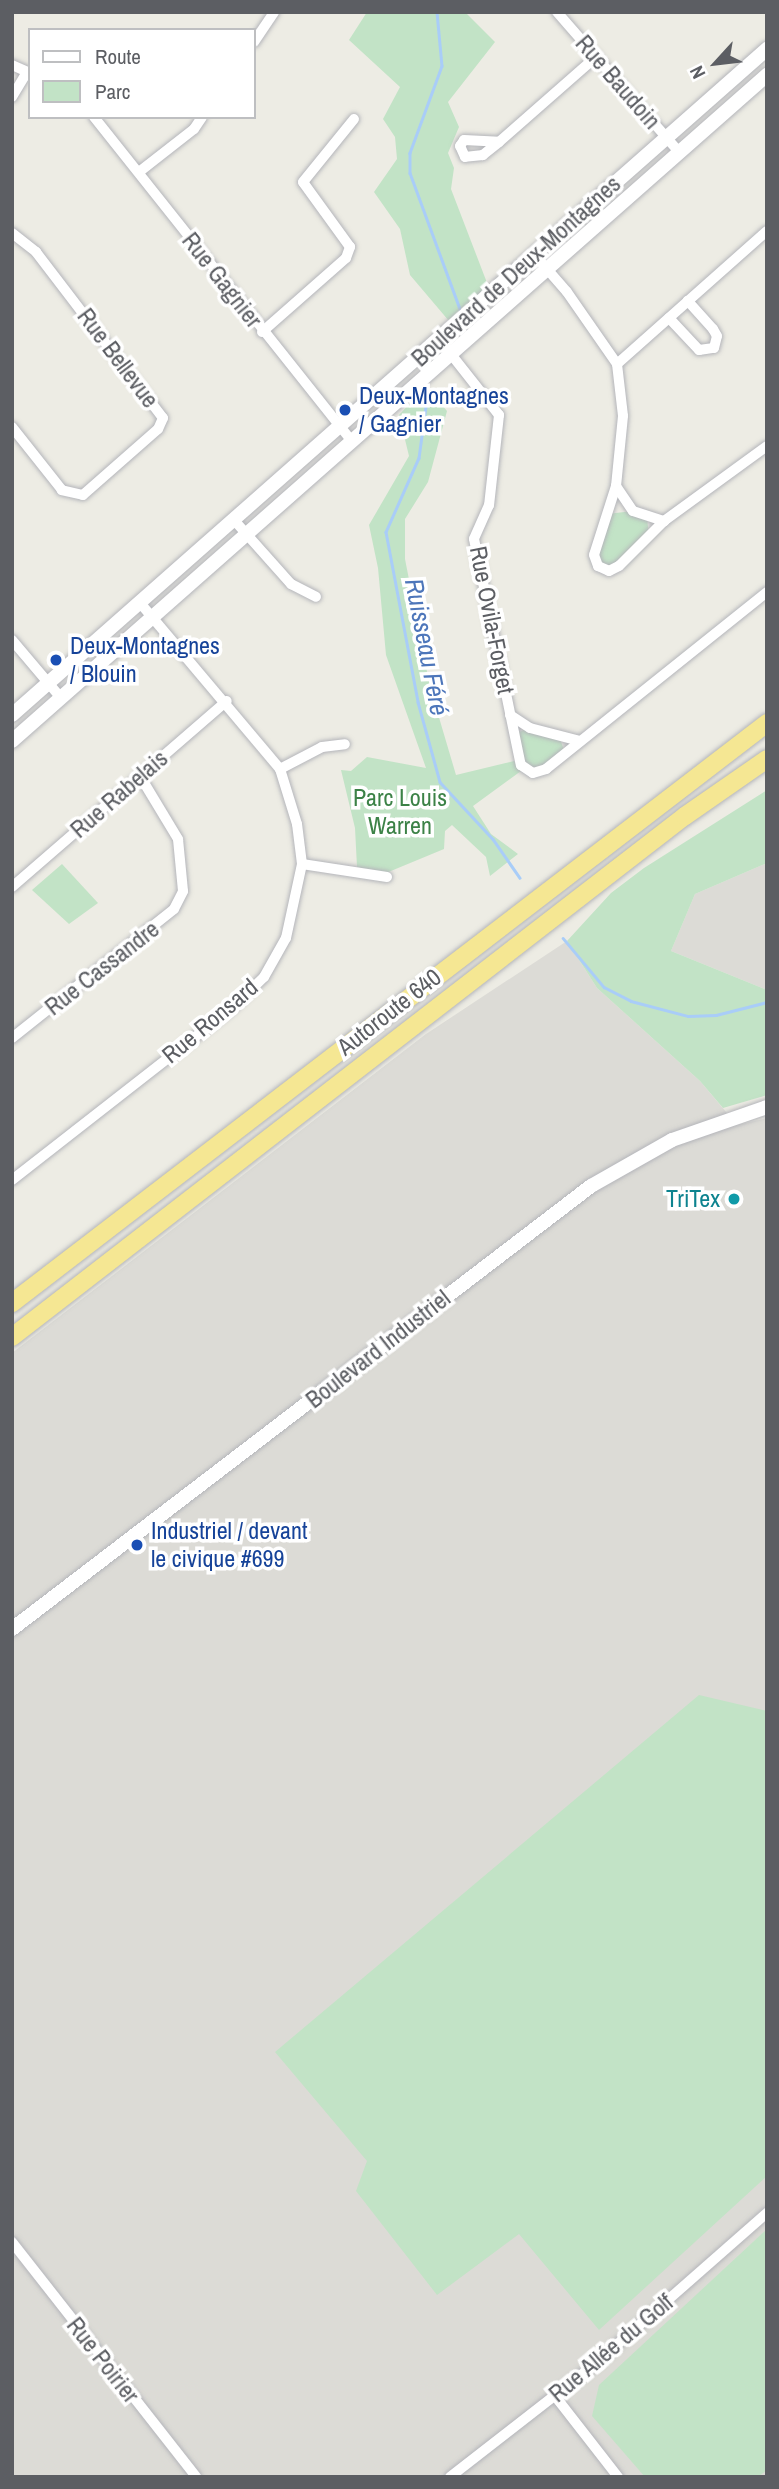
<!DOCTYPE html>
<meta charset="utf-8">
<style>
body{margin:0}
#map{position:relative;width:779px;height:2489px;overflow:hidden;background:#edece4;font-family:"Archivo Narrow",sans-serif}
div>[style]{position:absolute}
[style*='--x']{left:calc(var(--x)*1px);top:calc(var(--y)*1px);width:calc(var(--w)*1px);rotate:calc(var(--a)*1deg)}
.industrial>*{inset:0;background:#dcdbd6}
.green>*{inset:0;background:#c2e3c6}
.stream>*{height:2.5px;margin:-1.25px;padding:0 1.25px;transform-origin:1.25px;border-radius:1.25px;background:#a9cdf8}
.roads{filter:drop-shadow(0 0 2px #b4b5ba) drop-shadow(0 0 2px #b4b5ba)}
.street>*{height:10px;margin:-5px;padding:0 5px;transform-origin:5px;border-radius:5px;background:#fff}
.secondary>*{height:14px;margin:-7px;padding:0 7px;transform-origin:7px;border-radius:7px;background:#fff}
.highway>*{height:18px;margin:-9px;padding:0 9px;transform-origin:9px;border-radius:9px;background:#f5e793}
.dots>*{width:19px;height:19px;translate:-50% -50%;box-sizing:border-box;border:4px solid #fff;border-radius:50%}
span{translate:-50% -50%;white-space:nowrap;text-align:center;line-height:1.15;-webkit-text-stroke:7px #fff;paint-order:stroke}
.street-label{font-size:24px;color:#5c5e63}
.transit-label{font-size:24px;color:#164399}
.left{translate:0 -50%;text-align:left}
.park-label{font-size:24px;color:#3c8247}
.culture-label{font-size:24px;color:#0d838f}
.right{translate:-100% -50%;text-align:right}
.water-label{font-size:26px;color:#4d76ba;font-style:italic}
.frame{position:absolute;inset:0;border:14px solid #5c5e63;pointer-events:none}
.legend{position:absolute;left:28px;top:28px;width:228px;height:91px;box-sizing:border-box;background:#fff;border:2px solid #bebfc1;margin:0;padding:9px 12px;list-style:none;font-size:21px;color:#5c5e63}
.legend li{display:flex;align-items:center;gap:14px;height:35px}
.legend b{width:35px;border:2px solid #bebfc1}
.north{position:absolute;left:681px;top:28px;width:70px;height:70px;-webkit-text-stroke:5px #fff;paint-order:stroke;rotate:243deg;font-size:19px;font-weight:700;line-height:28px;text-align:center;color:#5c5e63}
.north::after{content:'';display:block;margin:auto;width:24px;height:32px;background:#5c5e63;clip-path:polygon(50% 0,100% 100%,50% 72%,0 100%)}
</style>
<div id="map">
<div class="industrial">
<i style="clip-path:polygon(767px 863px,767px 990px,671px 951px,695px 894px)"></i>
<i style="clip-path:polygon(567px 941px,597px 988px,700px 1081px,737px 1125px,767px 1118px,767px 2477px,12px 2477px,12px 1353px,426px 1034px)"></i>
</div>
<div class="green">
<i style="clip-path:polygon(367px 12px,465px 12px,495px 42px,448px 102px,459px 127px,448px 153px,454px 168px,451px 189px,489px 288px,449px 321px,410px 275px,400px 229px,374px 192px,397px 159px,395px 137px,383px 119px,400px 87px,349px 40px)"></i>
<i style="clip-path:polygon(426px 386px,447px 411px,428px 482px,405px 519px,405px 559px,430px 687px,456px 775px,514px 761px,521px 771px,473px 806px,491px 834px,518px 854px,490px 876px,486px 857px,452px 825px,445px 831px,444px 849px,386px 873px,357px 867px,355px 828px,341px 770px,351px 771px,367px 757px,426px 768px,386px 655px,378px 568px,369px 525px,409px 456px,399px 415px)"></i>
<i style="clip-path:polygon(633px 511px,647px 518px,649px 536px,609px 571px,594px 555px,607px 514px)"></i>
<i style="clip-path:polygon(530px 728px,560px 739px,564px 750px,533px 773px,521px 765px,516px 733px)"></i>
<i style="clip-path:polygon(767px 790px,767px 863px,695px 894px,671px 951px,767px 990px,767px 1095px,723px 1108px,700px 1081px,597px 988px,567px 941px,611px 893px,644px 868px)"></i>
<i style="clip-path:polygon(62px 864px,98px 903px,69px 924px,32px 890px)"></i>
<i style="clip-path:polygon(699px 1695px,767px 1711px,767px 2176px,599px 2330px,519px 2234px,437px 2295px,356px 2191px,367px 2161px,275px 2052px)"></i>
<i style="clip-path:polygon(767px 2229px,767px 2470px,758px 2477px,645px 2477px,592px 2416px,599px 2385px)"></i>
</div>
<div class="stream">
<i style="--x:437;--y:12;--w:54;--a:84.7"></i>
<i style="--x:442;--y:66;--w:93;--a:110.2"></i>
<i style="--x:410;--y:153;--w:20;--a:90"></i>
<i style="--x:410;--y:173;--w:145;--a:69.8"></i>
<i style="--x:427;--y:399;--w:60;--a:97.7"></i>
<i style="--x:419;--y:458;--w:81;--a:114"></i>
<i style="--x:386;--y:532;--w:173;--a:79.3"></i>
<i style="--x:418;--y:702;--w:83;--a:74.6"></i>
<i style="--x:440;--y:782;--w:78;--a:47.1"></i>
<i style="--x:493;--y:839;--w:47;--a:55.3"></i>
<i style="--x:563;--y:938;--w:64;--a:50.1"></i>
<i style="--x:604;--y:987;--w:30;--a:27"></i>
<i style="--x:631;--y:1001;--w:59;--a:14.7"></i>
<i style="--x:688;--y:1016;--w:28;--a:-2"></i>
<i style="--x:716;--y:1015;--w:53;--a:-14.3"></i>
</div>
<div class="roads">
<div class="street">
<i style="--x:557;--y:12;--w:186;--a:48.9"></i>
<i style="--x:254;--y:42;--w:36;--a:-56"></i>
<i style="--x:12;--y:65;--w:20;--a:24"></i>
<i style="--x:12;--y:97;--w:29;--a:-59"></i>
<i style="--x:94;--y:117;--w:414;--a:51.5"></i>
<i style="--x:499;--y:142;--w:21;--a:141"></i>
<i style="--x:483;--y:155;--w:18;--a:174"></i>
<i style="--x:465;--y:157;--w:12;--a:-114"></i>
<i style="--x:460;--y:146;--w:7;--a:-56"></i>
<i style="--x:464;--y:140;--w:35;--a:3"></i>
<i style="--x:499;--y:142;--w:130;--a:-41.3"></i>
<i style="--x:139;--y:172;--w:70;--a:-38"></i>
<i style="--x:194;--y:129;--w:14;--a:-56"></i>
<i style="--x:12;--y:233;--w:31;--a:38"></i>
<i style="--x:36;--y:252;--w:209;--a:52.6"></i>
<i style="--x:163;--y:418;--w:12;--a:114"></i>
<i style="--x:158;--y:429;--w:100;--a:138.7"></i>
<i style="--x:83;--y:495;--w:22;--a:-167"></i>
<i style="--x:62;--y:490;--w:80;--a:-128.4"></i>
<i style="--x:534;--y:254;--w:50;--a:49"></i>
<i style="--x:567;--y:292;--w:88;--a:55.2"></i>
<i style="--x:617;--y:364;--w:52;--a:83.4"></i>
<i style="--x:623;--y:416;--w:70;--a:95.7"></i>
<i style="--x:616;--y:486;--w:72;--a:107.7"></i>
<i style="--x:594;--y:555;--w:12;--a:70"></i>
<i style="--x:598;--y:566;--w:12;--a:24"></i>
<i style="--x:609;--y:571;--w:11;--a:-27"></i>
<i style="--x:619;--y:566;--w:64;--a:-45"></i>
<i style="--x:664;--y:521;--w:127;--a:-36.1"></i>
<i style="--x:669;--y:318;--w:44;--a:46.8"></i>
<i style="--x:699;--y:350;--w:15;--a:-8"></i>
<i style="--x:714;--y:348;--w:12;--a:-76"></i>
<i style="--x:717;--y:336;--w:8;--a:-120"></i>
<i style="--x:713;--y:329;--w:38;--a:-132"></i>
<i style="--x:262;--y:332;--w:112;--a:-41.4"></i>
<i style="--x:346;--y:258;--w:12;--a:-70"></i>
<i style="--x:350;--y:247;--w:80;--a:-125.9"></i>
<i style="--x:303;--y:182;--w:81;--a:-51"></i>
<i style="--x:439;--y:339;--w:97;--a:51.7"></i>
<i style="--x:499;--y:415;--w:91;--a:96.3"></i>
<i style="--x:489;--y:505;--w:37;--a:114"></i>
<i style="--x:474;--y:539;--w:231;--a:78.3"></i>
<i style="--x:521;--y:765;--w:14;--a:34"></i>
<i style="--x:533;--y:773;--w:14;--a:-17"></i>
<i style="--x:546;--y:769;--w:283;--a:-38.7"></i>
<i style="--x:617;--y:364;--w:200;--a:-41.6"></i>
<i style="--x:616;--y:486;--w:30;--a:56"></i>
<i style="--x:633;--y:511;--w:33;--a:18"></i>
<i style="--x:234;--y:520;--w:86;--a:48.3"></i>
<i style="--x:291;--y:584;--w:28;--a:27"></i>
<i style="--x:12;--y:640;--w:76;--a:49.8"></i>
<i style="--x:510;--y:715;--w:24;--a:33"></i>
<i style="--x:530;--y:728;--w:52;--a:14.6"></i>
<i style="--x:280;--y:769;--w:47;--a:-27.6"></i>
<i style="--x:322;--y:747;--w:23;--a:-7"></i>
<i style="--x:302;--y:864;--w:86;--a:8.7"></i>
<i style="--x:12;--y:887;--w:284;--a:-40.9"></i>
<i style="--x:12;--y:1038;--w:207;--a:-38.5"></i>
<i style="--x:174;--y:909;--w:20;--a:-63"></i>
<i style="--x:183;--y:891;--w:52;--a:-95.5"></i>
<i style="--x:178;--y:839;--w:74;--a:-121.1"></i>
<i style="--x:12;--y:1180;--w:278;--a:-38"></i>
<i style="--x:231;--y:1009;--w:46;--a:-44.1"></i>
<i style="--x:264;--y:977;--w:45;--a:-60.6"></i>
<i style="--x:286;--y:938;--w:76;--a:-77.8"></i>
<i style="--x:302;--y:864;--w:40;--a:-97.1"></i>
<i style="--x:297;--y:824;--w:58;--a:-107.2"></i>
<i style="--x:280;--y:769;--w:217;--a:-130.1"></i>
<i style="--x:12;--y:2242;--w:298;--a:51.9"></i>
<i style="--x:555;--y:2396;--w:103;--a:52.1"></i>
<i style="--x:450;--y:2477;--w:184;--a:-37.9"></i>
<i style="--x:595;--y:2364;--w:229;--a:-41.3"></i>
</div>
<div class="secondary">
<i style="--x:12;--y:715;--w:1007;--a:-41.42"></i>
<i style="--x:12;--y:741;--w:1007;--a:-41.42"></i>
<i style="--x:12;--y:1629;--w:729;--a:-37.42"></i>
<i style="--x:591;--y:1186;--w:93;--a:-29.6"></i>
<i style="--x:672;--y:1140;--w:101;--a:-19.2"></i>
</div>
<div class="highway">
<i style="--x:12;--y:1303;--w:952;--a:-37.53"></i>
<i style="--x:12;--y:1337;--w:851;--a:-37.75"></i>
<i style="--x:685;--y:816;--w:100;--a:-34.8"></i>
</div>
</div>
<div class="dots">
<i style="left:345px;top:410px;background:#1a4fb4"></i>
<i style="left:56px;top:660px;background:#1a4fb4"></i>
<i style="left:734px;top:1199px;background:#0f9aa8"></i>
<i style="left:137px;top:1545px;background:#1a4fb4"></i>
</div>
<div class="street-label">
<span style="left:618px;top:82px;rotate:49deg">Rue Baudoin</span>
<span style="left:516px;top:271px;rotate:-42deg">Boulevard de Deux-Montagnes</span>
<span style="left:222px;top:280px;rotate:52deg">Rue Gagnier</span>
<span style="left:118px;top:358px;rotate:53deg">Rue Bellevue</span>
<span style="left:492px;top:620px;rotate:79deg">Rue Ovila-Forget</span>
<span style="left:119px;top:794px;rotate:-41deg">Rue Rabelais</span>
<span style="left:102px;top:968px;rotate:-38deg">Rue Cassandre</span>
<span style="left:389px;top:1012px;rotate:-38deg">Autoroute 640</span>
<span style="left:210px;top:1021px;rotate:-40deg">Rue Ronsard</span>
<span style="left:378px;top:1349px;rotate:-38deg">Boulevard Industriel</span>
<span style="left:611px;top:2348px;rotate:-40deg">Rue Allée du Golf</span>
<span style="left:103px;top:2360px;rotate:52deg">Rue Poirier</span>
</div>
<div class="transit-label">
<span class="left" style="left:359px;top:410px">Deux-Montagnes<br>/ Gagnier</span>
<span class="left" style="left:70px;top:660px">Deux-Montagnes<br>/ Blouin</span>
<span class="left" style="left:151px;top:1545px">Industriel / devant<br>le civique #699</span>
</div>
<div class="park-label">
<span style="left:400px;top:812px">Parc Louis<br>Warren</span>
</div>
<div class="culture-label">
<span class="right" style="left:720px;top:1199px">TriTex</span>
</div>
<div class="water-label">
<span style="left:427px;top:647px;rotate:79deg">Ruisseau Féré</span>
</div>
<div class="frame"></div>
<ul class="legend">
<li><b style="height:9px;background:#fff"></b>Route</li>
<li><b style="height:19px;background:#c2e3c6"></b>Parc</li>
</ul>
<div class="north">N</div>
</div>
